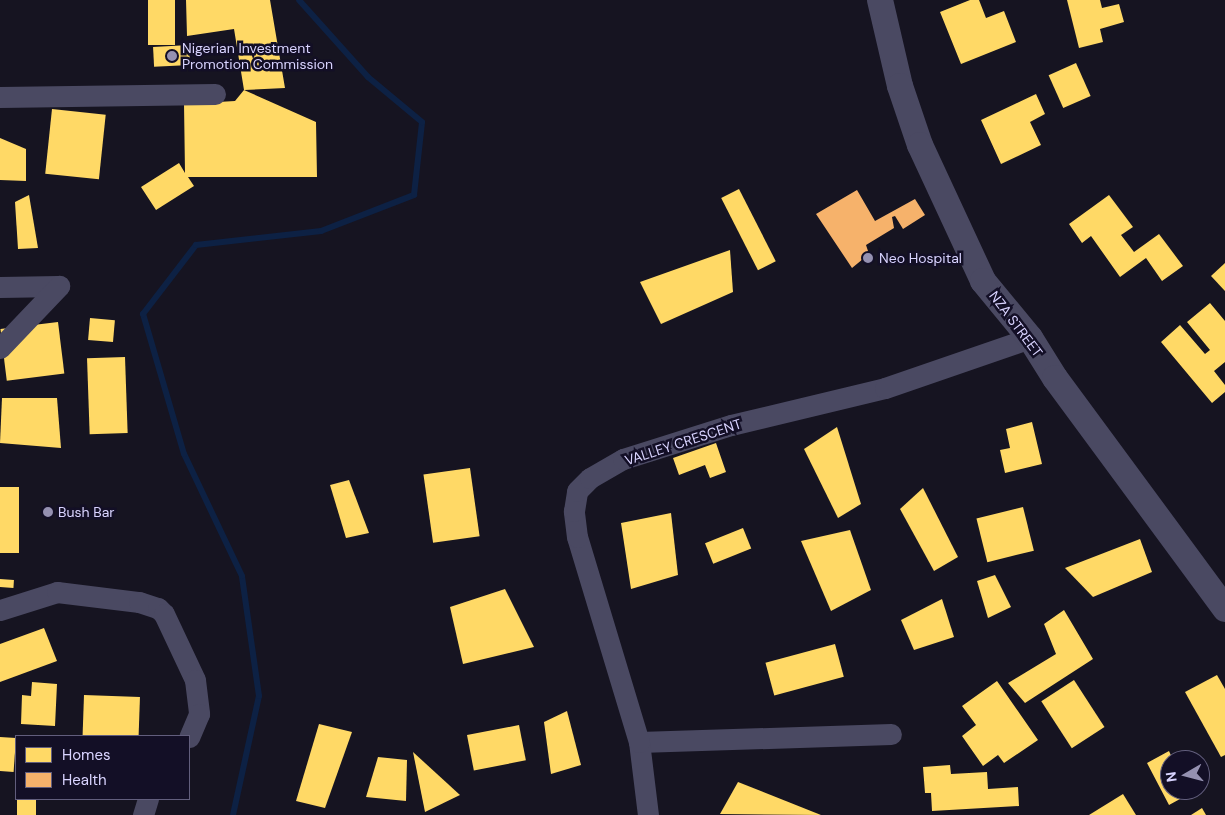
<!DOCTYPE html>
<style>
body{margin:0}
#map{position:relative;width:1225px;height:815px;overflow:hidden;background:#161421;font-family:"DM Sans",sans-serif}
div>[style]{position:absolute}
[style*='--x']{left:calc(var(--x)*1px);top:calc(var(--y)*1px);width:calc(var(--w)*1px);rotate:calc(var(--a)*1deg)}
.homes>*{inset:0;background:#ffd966;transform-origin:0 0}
.health>*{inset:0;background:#f6b26b}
.stream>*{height:6px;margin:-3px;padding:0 3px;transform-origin:3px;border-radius:3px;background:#0d2144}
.minor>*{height:21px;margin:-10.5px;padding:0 10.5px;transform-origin:10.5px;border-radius:10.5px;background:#4a4962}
.tertiary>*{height:26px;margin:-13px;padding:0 13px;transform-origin:13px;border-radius:13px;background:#4a4962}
.dots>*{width:14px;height:14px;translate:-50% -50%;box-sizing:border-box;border:2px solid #130f26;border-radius:50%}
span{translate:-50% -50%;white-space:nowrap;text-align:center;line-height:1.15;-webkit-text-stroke:5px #130f26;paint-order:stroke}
.poi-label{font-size:14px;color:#d9d4ff}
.left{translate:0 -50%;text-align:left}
.street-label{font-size:14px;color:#d9d4ff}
.legend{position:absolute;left:15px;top:735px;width:175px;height:65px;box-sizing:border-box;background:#130f26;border:1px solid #625e7d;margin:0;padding:6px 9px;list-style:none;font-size:15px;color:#d9d4ff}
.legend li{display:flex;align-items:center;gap:10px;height:25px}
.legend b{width:25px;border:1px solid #625e7d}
.north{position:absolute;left:1160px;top:750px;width:50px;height:50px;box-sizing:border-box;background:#130f26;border:1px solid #625e7d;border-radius:50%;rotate:262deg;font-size:14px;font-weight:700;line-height:20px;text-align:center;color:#d9d4ff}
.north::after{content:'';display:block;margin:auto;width:18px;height:22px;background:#9591b1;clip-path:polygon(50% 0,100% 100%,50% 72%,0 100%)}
</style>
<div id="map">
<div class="homes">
<i style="left:148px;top:0;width:27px;height:45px"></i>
<i style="clip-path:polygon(186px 0,270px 0,285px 88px,244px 90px,234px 29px,187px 36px)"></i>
<i style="clip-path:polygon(970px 0,979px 0,986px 18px,1004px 11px,1016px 42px,961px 64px,940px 12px)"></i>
<i style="clip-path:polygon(1067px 0,1100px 0,1102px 8px,1119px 4px,1124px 22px,1100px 29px,1103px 42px,1079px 48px)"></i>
<i style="left:189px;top:45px;width:20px;height:36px;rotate:87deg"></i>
<i style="left:1076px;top:63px;width:36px;height:30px;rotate:66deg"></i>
<i style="clip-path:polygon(244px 90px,316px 122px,317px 177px,188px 177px,194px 186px,156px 210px,141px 187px,179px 163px,185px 173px,184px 104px,235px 101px)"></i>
<i style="clip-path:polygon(1036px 94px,1045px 114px,1030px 122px,1041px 145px,1001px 164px,981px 120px)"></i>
<i style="left:52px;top:109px;width:54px;height:65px;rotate:6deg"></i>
<i style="clip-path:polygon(0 138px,26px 149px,26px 181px,0 180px)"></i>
<i style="left:739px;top:189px;width:81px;height:20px;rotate:63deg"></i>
<i style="clip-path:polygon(29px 195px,38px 248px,18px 249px,15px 202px)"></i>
<i style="clip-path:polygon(1109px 195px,1133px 227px,1121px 235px,1134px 252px,1159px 234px,1183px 266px,1162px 281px,1146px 258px,1120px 277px,1091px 236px,1082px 243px,1069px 224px)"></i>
<i style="clip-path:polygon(730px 250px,733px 292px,661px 324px,640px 282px)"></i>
<i style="clip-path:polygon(1225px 263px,1225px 291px,1211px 276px)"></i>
<i style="clip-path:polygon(1210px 303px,1225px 321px,1225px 362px,1214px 371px,1225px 385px,1225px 392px,1212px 403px,1161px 342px,1180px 325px,1205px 354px,1210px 350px,1187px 322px)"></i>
<i style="left:90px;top:318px;width:25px;height:22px;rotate:5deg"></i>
<i style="left:58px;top:322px;width:52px;height:58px;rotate:83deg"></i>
<i style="left:125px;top:357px;width:76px;height:38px;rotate:88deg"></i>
<i style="clip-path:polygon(2px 398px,57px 398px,61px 448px,0 443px)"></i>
<i style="clip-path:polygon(1032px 422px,1042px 464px,1005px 473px,1000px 450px,1010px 448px,1006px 429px)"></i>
<i style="clip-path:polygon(837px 427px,861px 504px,838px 518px,804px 449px)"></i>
<i style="clip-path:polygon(716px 443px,726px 472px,710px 478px,705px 465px,679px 475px,673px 458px)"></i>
<i style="left:470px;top:468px;width:69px;height:47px;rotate:82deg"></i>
<i style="clip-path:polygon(349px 480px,369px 533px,346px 538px,330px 485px)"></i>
<i style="left:0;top:487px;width:19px;height:66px"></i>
<i style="clip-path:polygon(923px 488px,958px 557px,934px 571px,900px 509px)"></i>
<i style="left:1023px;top:507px;width:45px;height:48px;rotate:76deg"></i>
<i style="clip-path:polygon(671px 513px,678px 575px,631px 589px,621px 523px)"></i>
<i style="left:743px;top:528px;width:22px;height:41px;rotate:68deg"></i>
<i style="clip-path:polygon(850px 530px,871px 590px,831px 611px,801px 541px)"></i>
<i style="clip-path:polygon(1140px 539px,1152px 572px,1093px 597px,1065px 568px)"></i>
<i style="clip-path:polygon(995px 575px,1011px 607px,988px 618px,977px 581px)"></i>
<i style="left:0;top:579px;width:14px;height:8px;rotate:4deg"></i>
<i style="clip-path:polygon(505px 589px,534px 647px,463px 664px,450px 607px)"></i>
<i style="clip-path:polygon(942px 599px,954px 637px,914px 650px,901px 620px)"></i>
<i style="clip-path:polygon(1064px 610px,1093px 659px,1025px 703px,1008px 683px,1056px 654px,1044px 624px)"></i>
<i style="clip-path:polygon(44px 628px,57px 661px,0 682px,0 644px)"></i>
<i style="left:835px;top:644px;width:34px;height:72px;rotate:75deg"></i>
<i style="clip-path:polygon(1217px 675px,1225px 689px,1225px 755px,1221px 757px,1185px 692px)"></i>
<i style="left:1074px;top:680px;width:56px;height:39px;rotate:57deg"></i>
<i style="clip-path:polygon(997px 681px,1038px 740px,1004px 763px,998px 755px,983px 766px,962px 736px,976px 725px,962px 706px)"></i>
<i style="clip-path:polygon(32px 682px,57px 684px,55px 726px,21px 724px,22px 695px,31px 696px)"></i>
<i style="left:84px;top:695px;width:56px;height:41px;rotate:2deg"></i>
<i style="clip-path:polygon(567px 711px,581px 765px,551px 774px,544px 722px)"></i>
<i style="clip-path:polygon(319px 724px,352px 732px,325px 808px,296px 801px)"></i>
<i style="left:519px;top:725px;width:36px;height:53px;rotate:79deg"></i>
<i style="left:0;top:737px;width:16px;height:34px;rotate:4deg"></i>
<i style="clip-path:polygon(1169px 751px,1173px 760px,1170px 760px,1170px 790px,1189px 790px,1191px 793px,1169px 805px,1147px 763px)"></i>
<i style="clip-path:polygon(413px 752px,460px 795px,425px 812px)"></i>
<i style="clip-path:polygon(378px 757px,407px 760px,406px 801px,366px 797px)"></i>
<i style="clip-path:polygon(950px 765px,951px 774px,987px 772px,988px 789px,1018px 787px,1019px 806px,932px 811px,931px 793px,925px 793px,923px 767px)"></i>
<i style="clip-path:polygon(738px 782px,821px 815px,720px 814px)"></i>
<i style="clip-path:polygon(1123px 794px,1136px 815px,1089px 815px)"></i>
<i style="left:17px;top:799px;width:19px;height:16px"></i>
<i style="clip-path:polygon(1202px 808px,1206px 815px,1191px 815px)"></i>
</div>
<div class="health">
<i style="clip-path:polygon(857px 190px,875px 221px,915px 199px,925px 215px,903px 229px,895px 216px,892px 217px,894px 228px,866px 245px,869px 254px,852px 268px,816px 214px)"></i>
</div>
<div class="stream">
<i style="--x:233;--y:815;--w:122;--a:-77.7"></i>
<i style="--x:259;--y:696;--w:121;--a:-98.1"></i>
<i style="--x:242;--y:576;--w:135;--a:-115.4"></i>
<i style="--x:184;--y:454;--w:146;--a:-106.3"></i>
<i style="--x:143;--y:314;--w:87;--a:-52.5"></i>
<i style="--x:196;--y:245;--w:126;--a:-6.4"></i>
<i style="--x:321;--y:231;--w:100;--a:-21.2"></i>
<i style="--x:414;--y:195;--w:73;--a:-83.7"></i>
<i style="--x:422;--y:122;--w:70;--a:-140.2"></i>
<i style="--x:368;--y:77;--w:103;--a:-131.9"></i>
</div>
<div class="minor">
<i style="--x:0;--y:97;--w:215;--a:-0.8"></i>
<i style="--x:0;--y:287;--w:59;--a:-1"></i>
<i style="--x:0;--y:348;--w:86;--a:-46.4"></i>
<i style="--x:0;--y:610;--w:60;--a:-17.5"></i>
<i style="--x:57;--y:592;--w:83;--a:7"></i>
<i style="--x:139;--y:602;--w:20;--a:18"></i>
<i style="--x:158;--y:608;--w:8;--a:45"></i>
<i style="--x:164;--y:614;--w:73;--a:64.8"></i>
<i style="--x:195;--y:680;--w:34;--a:83"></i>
<i style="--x:199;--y:714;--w:25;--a:113"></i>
<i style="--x:639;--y:742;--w:252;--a:-1.8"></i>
<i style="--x:143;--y:815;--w:17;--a:-73"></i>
<i style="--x:648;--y:815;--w:74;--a:-97"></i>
<i style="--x:639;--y:742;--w:214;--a:-106.8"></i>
<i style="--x:577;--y:537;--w:26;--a:-97"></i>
<i style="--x:574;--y:511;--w:20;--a:-81"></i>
<i style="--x:577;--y:491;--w:18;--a:-45"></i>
<i style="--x:590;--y:478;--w:38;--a:-30"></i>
<i style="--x:623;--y:459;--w:113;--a:-17.5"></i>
<i style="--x:731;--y:425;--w:158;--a:-13.5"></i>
<i style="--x:885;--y:388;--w:153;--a:-19"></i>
</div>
<div class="tertiary">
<i style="--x:880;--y:0;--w:88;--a:76.9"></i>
<i style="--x:900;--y:86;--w:62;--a:71.3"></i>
<i style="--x:920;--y:145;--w:150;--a:65.1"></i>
<i style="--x:983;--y:281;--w:74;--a:50.5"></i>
<i style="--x:1030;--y:338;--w:47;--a:58"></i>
<i style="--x:1055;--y:378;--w:287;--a:53.6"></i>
</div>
<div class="dots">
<i style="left:172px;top:56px;background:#9591b1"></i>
<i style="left:868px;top:258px;background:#9591b1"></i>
<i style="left:48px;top:512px;background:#9591b1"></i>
</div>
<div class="poi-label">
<span class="left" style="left:182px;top:56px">Nigerian Investment<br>Promotion Commission</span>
<span class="left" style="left:879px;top:258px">Neo Hospital</span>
<span class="left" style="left:58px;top:512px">Bush Bar</span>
</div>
<div class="street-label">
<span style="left:1016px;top:324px;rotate:53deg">NZA STREET</span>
<span style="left:683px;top:442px;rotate:-18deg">VALLEY CRESCENT</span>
</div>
<ul class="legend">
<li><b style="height:14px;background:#ffd966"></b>Homes</li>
<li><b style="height:14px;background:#f6b26b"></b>Health</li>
</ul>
<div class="north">N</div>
</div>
